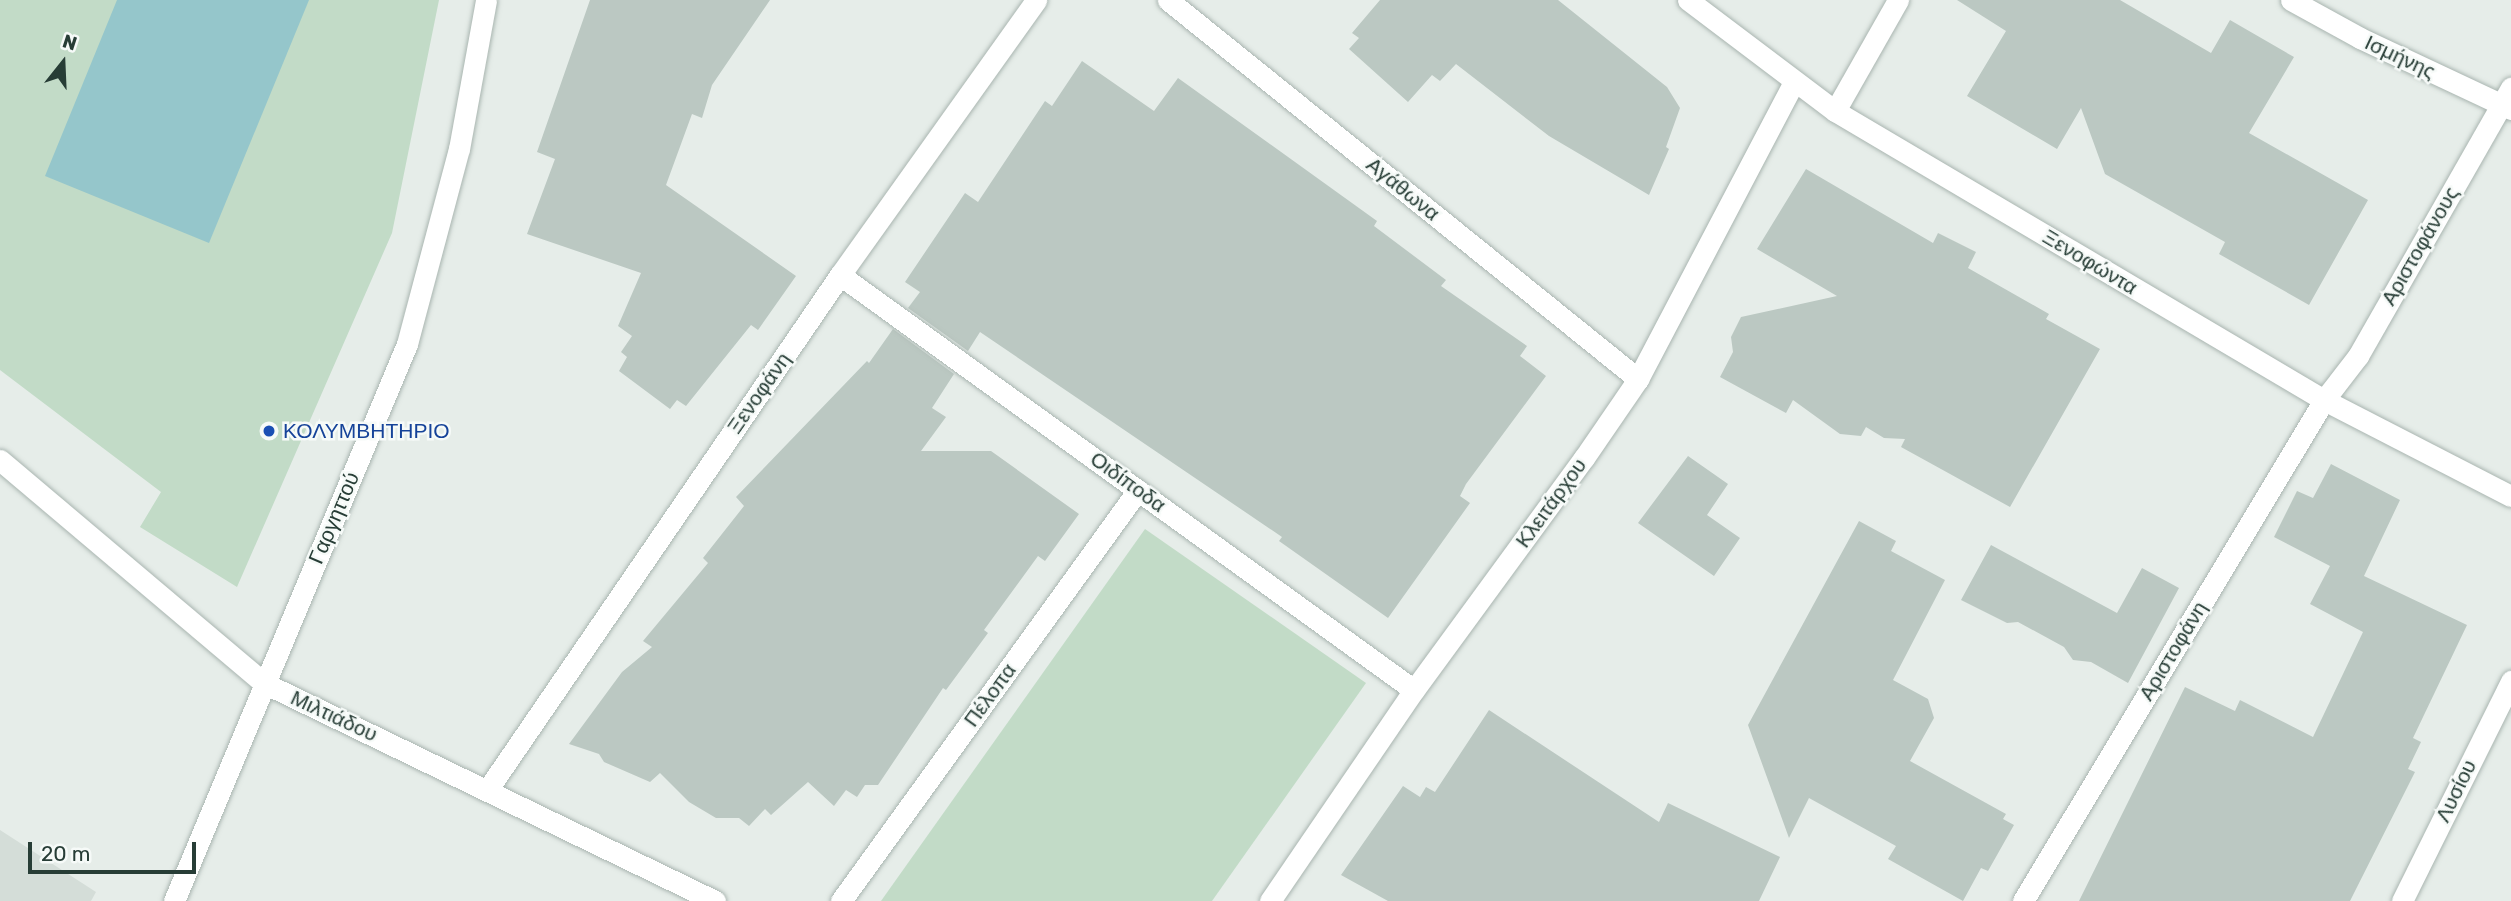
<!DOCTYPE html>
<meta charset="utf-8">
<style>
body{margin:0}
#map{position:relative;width:2511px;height:901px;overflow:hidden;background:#e6ede9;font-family:Rubik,sans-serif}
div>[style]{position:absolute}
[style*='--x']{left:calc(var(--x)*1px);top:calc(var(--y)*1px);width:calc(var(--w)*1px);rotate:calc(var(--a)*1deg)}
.built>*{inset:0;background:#d4ddd8}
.green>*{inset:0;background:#c2dbc7}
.water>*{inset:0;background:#95c6cb}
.building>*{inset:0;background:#bbc8c2}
.roads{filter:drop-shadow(0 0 2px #a9b5b0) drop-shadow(0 0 2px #a9b5b0)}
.street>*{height:21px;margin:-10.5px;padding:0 10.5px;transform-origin:10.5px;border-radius:10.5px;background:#fff}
.secondary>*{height:21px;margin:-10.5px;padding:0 10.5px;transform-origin:10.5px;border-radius:10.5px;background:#fff}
.dots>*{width:19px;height:19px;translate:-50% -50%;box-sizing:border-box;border:4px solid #f6faf8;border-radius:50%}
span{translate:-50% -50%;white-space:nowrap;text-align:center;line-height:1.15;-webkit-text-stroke:5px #f6faf8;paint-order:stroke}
.street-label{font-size:21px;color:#273d36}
.transit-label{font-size:21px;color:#164399}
.left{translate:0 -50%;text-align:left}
.north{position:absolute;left:28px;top:28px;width:70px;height:70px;-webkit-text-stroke:5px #f6faf8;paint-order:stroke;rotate:18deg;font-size:19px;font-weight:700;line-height:28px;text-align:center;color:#273d36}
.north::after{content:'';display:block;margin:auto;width:24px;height:32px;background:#273d36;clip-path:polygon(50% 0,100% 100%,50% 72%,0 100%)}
.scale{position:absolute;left:28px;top:842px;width:168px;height:32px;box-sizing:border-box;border:4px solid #273d36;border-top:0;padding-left:9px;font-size:21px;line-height:24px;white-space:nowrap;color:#273d36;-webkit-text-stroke:5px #f6faf8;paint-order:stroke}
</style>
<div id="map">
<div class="built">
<i style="clip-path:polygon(0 830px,96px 892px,91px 901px,0 901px)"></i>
</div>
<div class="green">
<i style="clip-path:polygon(0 0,439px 0,392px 233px,237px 587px,140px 527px,161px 492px,0 370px)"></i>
<i style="clip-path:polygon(1145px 529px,1366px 683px,1212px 901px,881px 901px)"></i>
</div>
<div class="water">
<i style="clip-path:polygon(117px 0,309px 0,209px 243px,45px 176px)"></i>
</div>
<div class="building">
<i style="clip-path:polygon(590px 0,770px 0,712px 85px,702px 118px,692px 114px,666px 185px,796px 276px,758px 330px,751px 325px,686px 406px,677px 400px,670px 409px,619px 371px,627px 357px,621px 352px,632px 336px,618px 326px,641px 273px,527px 234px,555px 159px,537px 152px)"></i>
<i style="clip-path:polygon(1380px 0,1558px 0,1667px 87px,1680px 108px,1666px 147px,1669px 149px,1649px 195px,1549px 136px,1456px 64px,1440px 81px,1432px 75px,1408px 102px,1349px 49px,1359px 38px,1352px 33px)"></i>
<i style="clip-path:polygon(1957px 0,2120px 0,2211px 53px,2230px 20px,2294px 57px,2249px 133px,2368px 200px,2309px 305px,2219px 254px,2225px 242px,2105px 174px,2081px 108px,2057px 149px,1967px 96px,2006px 31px)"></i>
<i style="clip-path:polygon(1082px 61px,1154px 111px,1178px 78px,1377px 221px,1374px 226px,1446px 280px,1441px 286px,1527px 346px,1520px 356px,1546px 376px,1466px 484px,1460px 496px,1470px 503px,1388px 618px,1279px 541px,1282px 537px,980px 332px,968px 351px,908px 308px,920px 292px,905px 282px,965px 193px,978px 202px,1045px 101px,1052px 106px)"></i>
<i style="clip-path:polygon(1806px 169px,1933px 243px,1938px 233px,1976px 252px,1968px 268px,2049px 314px,2046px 319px,2100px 349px,2010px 507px,1901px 447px,1905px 439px,1884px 438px,1866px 427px,1861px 436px,1840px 434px,1793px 400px,1786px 413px,1720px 377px,1733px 352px,1731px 337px,1741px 317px,1837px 296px,1757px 249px)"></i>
<i style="clip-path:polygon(893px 329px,954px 374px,932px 408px,946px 417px,921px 451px,991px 451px,1079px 514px,1045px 561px,1038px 556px,984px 630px,988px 633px,946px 690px,943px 688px,878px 785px,865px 785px,857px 797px,846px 790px,834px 806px,808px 782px,771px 815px,765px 809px,749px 826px,739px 818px,716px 818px,689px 802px,660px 773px,650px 782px,604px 762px,599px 754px,569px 744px,622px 672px,652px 647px,643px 641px,708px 563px,703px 558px,744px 506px,736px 497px,867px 361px,869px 363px)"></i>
<i style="clip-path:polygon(1688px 456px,1728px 484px,1707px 515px,1740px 538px,1714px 576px,1638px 523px)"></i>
<i style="clip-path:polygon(2331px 464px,2400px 500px,2364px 576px,2467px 625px,2413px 738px,2421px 742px,2408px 769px,2415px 772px,2350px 901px,2079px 901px,2185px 687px,2235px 711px,2240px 700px,2313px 737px,2363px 632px,2310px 604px,2330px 566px,2274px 537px,2297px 491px,2313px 498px)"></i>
<i style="clip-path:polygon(1859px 521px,1896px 541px,1891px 551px,1945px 580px,1893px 680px,1928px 699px,1934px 718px,1910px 761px,2006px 814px,2003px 819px,2014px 825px,1988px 871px,1981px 868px,1963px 901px,1888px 859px,1896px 846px,1809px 798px,1789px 838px,1748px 725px)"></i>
<i style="clip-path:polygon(1991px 545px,2117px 613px,2142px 568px,2179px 588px,2128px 683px,2091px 662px,2073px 660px,2064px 647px,2018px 622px,2007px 623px,1961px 600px)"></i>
<i style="clip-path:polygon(1489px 710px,1659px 822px,1668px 803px,1780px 857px,1759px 901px,1388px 901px,1341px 875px,1403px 786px,1420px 797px,1426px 787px,1435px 792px)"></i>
</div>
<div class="roads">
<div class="street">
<i style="--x:1168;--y:0;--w:604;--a:38.88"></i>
<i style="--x:2291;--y:0;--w:79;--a:28.8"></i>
<i style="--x:2360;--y:38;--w:167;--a:25.2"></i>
<i style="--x:1835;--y:111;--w:128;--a:-60.4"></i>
<i style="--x:840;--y:275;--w:708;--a:35.87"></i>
<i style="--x:0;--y:460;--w:346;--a:40.2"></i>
<i style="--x:488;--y:789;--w:623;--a:-55.6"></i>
<i style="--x:840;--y:275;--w:338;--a:-54.5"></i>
<i style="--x:841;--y:901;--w:507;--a:-54.15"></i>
<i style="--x:1270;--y:901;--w:255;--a:-55.7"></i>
<i style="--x:1414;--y:690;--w:288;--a:-53.8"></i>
<i style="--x:1584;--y:458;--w:96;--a:-55.6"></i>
<i style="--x:1638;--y:379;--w:335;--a:-62.3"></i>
<i style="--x:2023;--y:901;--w:584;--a:-59"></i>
<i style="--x:2324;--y:400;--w:56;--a:-52.3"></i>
<i style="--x:2358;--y:356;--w:309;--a:-60.3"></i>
<i style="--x:2402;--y:901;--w:246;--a:-63.6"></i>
</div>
<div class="secondary">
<i style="--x:1688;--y:0;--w:184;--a:37.1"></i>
<i style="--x:1835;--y:111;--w:568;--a:30.58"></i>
<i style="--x:2324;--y:400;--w:210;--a:27.2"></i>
<i style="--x:264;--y:683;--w:501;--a:25.8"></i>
<i style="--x:174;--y:901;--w:604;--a:-67.3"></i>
<i style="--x:407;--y:344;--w:202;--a:-75.1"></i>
<i style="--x:459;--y:149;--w:151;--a:-79.7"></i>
</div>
</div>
<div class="dots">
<i style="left:269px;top:431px;background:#1a4fb4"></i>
</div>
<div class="street-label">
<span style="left:2400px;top:57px;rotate:25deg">Ισμήνης</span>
<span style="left:1403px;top:189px;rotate:39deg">Αγάθωνα</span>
<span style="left:2420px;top:246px;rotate:-60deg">Αριστοφάνους</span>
<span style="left:2090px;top:262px;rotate:31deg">Ξενοφώντα</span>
<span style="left:759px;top:393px;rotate:-55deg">Ξενοφάνη</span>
<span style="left:1128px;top:482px;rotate:36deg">Οιδίποδα</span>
<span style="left:1551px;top:503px;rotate:-54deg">Κλειτάρχου</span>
<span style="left:334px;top:518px;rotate:-67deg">Γαργηττού</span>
<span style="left:2173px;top:651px;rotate:-59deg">Αριστοφάνη</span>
<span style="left:990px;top:695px;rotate:-54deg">Πέλοπα</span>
<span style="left:334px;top:716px;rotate:25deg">Μιλτιάδου</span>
<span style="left:2456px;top:791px;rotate:-64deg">Λυσίου</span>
</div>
<div class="transit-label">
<span class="left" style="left:283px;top:431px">ΚΟΛΥΜΒΗΤΗΡΙΟ</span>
</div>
<div class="north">N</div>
<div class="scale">20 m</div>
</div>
